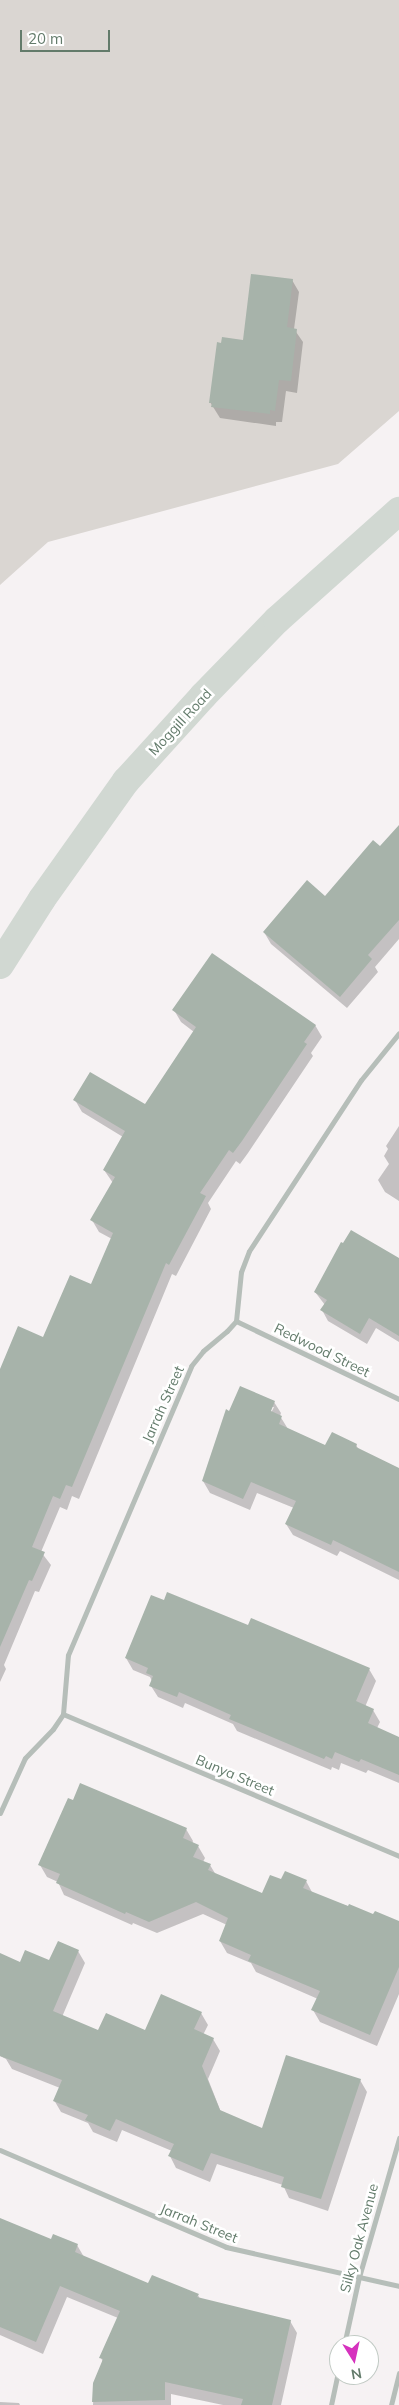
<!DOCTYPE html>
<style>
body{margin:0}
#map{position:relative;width:399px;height:2405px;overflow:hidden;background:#f6f2f3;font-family:Mulish,sans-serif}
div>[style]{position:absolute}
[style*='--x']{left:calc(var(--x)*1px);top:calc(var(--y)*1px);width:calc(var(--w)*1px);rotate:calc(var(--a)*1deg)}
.green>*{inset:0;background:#dad6d2}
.shadow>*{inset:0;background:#0003}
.building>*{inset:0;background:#a7b3aa}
.minor>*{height:5px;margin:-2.5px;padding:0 2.5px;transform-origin:2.5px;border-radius:2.5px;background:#b6beb9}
.primary>*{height:28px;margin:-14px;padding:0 14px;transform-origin:14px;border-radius:14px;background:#d1d8d2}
span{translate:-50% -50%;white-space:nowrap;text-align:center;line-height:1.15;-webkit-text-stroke:5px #fff;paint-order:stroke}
.street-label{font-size:14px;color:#637b6b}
.north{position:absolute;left:329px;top:2335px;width:50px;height:50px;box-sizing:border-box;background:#fff;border:1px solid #c1cac4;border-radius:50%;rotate:170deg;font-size:14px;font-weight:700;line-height:20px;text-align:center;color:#637b6b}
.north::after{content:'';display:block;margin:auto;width:18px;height:22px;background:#d632be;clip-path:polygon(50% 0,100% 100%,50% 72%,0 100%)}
.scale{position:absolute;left:20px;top:30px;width:90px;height:22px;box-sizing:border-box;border:2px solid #637b6b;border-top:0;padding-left:6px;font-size:15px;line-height:18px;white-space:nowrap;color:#637b6b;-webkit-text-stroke:4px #fff;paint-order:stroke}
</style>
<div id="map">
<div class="green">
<i style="clip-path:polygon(0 0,399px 0,399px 411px,338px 464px,48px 542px,0 585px)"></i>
</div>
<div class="shadow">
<i style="clip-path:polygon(292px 280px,299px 292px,294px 329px,303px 342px,297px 393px,286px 391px,282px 422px,276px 422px,276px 426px,220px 418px,210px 402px,244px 341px)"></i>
<i style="clip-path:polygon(399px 840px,399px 939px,375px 967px,378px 972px,347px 1008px,271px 944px,264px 932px,325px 897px,380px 848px)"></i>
<i style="clip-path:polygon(174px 1010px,315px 1025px,322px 1037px,311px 1053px,313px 1056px,248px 1153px,240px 1164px,236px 1161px,208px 1203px,211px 1209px,176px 1276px,172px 1274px,79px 1499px,72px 1496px,67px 1510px,60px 1507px,41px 1552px,51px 1565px,39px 1592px,35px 1591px,4px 1665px,6px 1669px,0 1682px,0 1372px,44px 1338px,92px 1285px,112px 1239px,99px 1232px,92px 1220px,113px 1183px,104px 1170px,123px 1137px,82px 1112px,75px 1100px,145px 1105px,194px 1032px,181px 1022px)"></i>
<i style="clip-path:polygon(399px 1126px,399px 1201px,385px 1192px,378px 1180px,389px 1164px,384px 1156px,388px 1149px,386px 1146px)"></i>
<i style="clip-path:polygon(399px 1260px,399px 1342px,376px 1328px,367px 1344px,328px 1321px,322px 1310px,325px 1305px,315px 1292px)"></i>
<i style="clip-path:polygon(evenodd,274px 1402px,281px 1413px,280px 1416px,288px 1429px,326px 1446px,356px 1445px,359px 1450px,399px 1469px,399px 1580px,340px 1551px,337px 1556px,293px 1535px,286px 1524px,294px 1508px,257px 1493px,250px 1510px,210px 1493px,203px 1481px,229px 1413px,274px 1402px,271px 1407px,274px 1407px,269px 1417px,271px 1407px)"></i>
<i style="clip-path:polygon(249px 1627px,369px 1669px,376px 1681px,365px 1707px,373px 1710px,380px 1722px,377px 1728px,399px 1738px,399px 1783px,368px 1770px,366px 1773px,341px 1763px,339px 1770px,332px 1767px,331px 1770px,237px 1731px,233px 1724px,185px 1703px,183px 1708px,158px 1697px,151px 1686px,152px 1681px,150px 1677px,133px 1670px,126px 1658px)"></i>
<i style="clip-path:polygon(186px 1829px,193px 1841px,192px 1844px,198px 1846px,205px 1858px,203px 1862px,210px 1865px,216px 1875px,263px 1894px,282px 1881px,306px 1881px,313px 1894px,399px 1924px,399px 1994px,377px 2046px,320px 2022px,313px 2010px,318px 1999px,256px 1972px,251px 1963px,227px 1953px,220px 1941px,227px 1925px,203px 1914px,157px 1933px,133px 1923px,132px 1925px,64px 1895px,58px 1882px,47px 1877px,40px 1865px)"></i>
<i style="clip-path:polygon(78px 1951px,85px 1963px,62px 2017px,99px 2032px,146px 2031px,201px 2013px,208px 2025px,203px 2035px,213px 2039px,220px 2051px,208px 2079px,221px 2112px,262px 2129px,360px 2080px,367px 2092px,328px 2211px,289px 2198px,283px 2185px,217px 2164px,210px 2182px,176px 2168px,170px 2156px,172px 2151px,122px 2130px,117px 2142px,93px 2132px,88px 2123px,61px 2112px,54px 2100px,60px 2088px,12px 2069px,6px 2059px,0 2056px,0 1955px,21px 1963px,50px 1962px)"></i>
<i style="clip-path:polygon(0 2219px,51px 2241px,77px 2245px,84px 2257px,149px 2285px,198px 2295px,200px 2299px,290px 2321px,297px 2333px,281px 2405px,223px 2405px,171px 2394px,171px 2405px,93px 2405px,94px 2383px,103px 2362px,101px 2358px,118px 2318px,67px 2297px,43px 2354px,0 2335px)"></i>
<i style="clip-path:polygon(0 2402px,19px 2403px,20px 2405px,0 2405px)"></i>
</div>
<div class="building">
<i style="clip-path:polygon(251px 274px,293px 279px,287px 327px,297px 329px,291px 381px,279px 380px,275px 411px,270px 410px,270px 414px,211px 407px,212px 403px,209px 403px,217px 342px,221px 343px,222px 337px,243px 340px)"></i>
<i style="clip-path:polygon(399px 825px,399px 920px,368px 955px,372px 959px,340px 997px,263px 932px,307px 880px,325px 896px,373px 840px,380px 846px)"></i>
<i style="clip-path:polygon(212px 953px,316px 1025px,304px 1042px,307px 1044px,242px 1141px,233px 1153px,229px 1150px,200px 1193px,206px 1196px,169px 1265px,166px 1263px,72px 1487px,66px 1485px,60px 1499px,53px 1496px,32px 1547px,45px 1552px,32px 1581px,29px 1580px,0 1647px,0 1369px,18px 1326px,43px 1337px,70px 1275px,91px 1284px,113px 1233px,90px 1220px,115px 1177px,103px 1170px,125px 1131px,73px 1100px,90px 1072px,145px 1104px,196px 1027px,172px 1010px)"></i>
<i style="clip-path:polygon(351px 1230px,399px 1258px,399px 1336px,369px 1318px,360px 1334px,320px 1310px,327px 1300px,314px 1292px,341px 1242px,343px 1243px)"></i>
<i style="clip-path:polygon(240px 1386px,275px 1401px,271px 1411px,282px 1416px,279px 1424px,325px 1445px,332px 1432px,357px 1444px,356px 1447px,399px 1468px,399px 1572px,333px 1540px,331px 1545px,285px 1524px,296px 1501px,251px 1482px,243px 1499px,202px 1481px,226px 1409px,229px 1411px)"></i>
<i style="clip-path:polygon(167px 1592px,248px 1625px,251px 1618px,370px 1668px,356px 1701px,374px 1709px,368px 1723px,399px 1737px,399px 1775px,361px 1759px,359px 1762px,335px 1752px,332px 1759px,326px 1756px,324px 1759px,229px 1719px,231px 1715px,179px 1692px,177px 1697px,149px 1686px,153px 1676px,146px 1673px,148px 1668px,125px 1658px,151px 1595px,164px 1600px)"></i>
<i style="clip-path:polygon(80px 1783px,187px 1828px,183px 1838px,199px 1845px,193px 1857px,211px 1864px,208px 1870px,262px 1893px,270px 1875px,281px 1879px,285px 1871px,307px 1880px,303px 1888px,348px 1906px,349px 1904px,373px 1914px,375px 1911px,399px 1921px,399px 1967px,370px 2035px,311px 2010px,320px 1991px,248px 1961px,251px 1955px,219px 1941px,228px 1918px,196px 1902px,149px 1922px,126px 1912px,125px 1914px,56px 1883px,60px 1874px,38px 1865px,68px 1798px,73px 1800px)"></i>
<i style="clip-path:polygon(58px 1941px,79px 1950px,53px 2011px,98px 2030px,106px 2013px,145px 2030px,161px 1994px,202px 2012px,194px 2029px,214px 2038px,202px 2066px,220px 2110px,262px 2128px,286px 2055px,361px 2079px,321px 2199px,281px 2187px,284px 2177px,211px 2153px,203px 2171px,168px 2156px,174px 2144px,116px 2119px,110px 2131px,85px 2120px,88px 2115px,53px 2101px,62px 2080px,0 2056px,0 1953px,20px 1962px,25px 1950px,49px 1960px)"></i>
<i style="clip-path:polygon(0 2218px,51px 2239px,53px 2234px,78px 2244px,75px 2252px,148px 2283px,152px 2275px,199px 2294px,197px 2297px,291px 2320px,272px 2405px,241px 2405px,243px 2399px,165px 2382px,165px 2400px,92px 2402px,93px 2383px,103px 2359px,99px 2358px,120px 2311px,60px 2286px,36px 2342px,0 2327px)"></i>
</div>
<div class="minor">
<i style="--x:236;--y:1321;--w:181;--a:25.6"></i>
<i style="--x:63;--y:1714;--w:365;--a:22.9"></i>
<i style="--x:0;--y:1813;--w:60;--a:-65.6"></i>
<i style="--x:25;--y:1758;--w:40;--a:-46"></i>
<i style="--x:53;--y:1729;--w:18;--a:-56"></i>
<i style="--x:63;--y:1714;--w:59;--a:-85.2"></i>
<i style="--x:68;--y:1655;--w:314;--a:-66.9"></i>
<i style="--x:191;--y:1366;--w:19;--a:-51"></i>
<i style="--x:203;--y:1351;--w:31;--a:-40"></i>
<i style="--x:227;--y:1331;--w:13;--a:-48"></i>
<i style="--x:236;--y:1321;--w:49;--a:-84.2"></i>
<i style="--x:241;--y:1272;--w:22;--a:-69"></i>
<i style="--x:249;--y:1251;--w:204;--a:-56.8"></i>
<i style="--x:361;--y:1080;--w:60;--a:-51"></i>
<i style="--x:0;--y:2150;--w:246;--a:23.2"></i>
<i style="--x:226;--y:2247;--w:177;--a:12.7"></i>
<i style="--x:344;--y:2345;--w:70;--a:-77.6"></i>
<i style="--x:359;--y:2277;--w:145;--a:-73.9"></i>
<i style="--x:331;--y:2405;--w:38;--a:-78"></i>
<i style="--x:391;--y:2405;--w:33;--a:-76"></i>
</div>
<div class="primary">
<i style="--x:0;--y:965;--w:78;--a:-57.5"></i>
<i style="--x:42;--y:899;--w:145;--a:-54.6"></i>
<i style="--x:126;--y:781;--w:115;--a:-47.8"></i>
<i style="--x:203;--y:696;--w:106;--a:-45.8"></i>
<i style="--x:277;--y:620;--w:164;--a:-41.8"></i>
</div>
<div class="street-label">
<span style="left:180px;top:722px;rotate:-47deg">Moggill Road</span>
<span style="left:322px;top:1350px;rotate:26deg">Redwood Street</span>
<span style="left:163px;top:1404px;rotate:-66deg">Jarrah Street</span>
<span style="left:235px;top:1775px;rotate:23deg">Bunya Street</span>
<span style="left:199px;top:2223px;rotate:22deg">Jarrah Street</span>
<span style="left:359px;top:2238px;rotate:-75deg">Silky Oak Avenue</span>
</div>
<div class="north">N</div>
<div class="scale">20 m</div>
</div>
